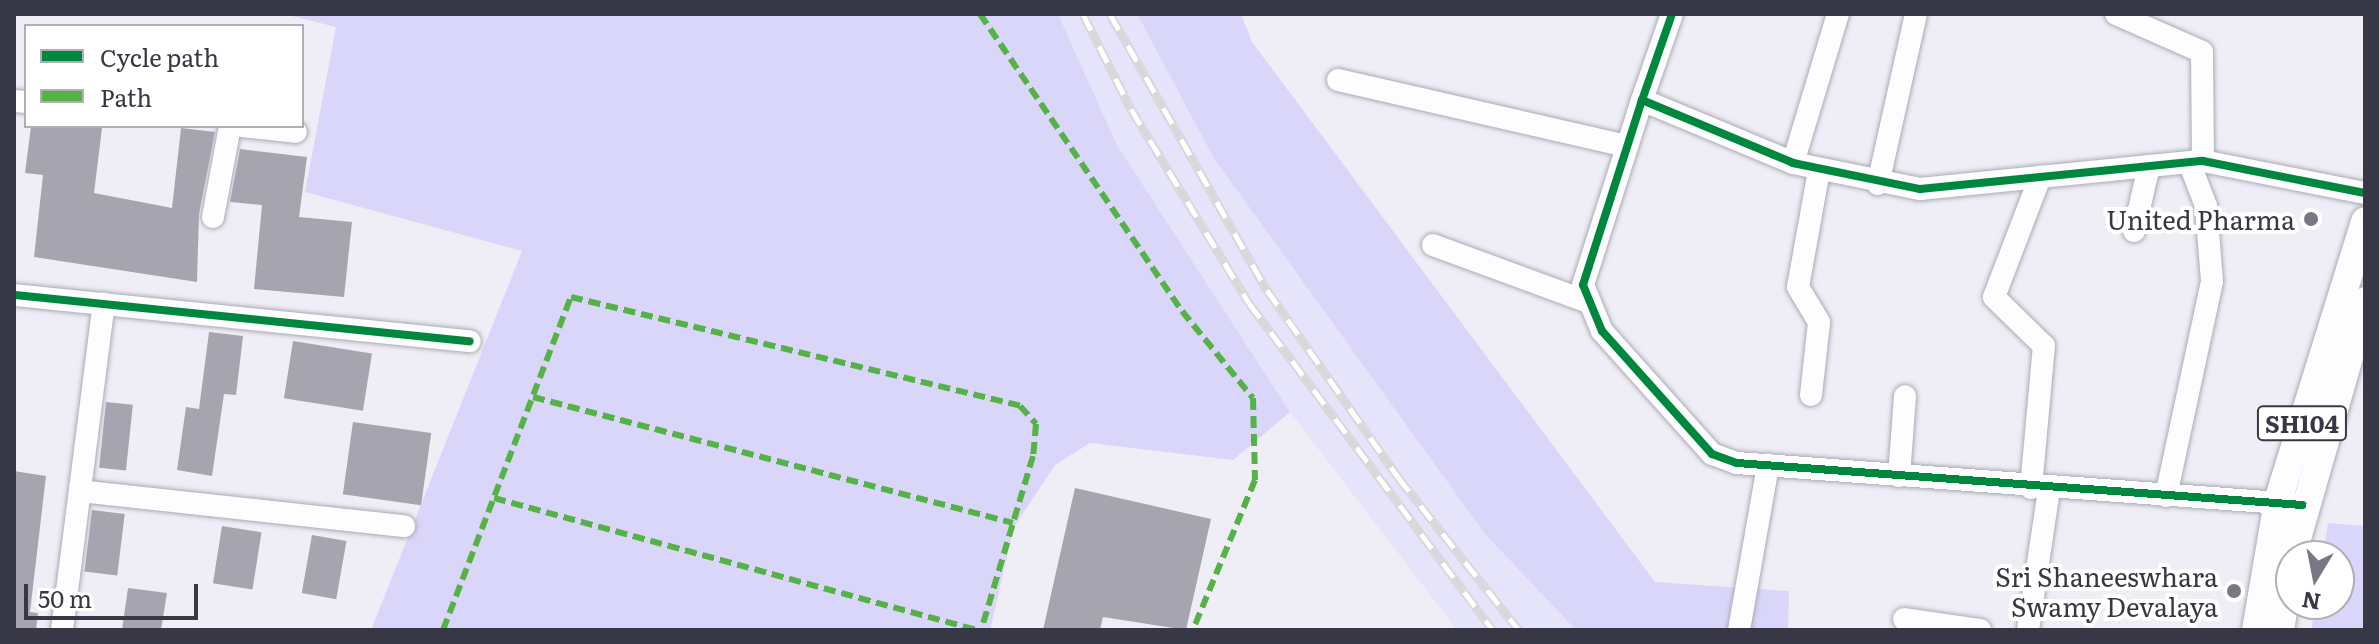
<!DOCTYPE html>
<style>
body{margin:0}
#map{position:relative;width:2379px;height:644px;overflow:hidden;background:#efeef6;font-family:Literata,serif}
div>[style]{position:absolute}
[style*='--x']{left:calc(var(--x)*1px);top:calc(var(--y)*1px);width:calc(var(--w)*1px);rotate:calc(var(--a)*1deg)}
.built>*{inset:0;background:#e6e4fa}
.green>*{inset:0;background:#dad6fa}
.building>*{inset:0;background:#a6a5af;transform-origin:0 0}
.roads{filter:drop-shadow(0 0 2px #abaab4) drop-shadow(0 0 2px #abaab4)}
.minor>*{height:22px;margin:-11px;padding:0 11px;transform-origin:11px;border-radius:11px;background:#fdfcfe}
.major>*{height:28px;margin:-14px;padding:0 14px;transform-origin:14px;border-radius:14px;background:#fdfcfe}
.rail>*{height:9px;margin-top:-4.5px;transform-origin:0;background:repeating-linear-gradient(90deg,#fff 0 18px,#d8d8db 0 36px);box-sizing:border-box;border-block:2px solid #d8d8db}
.quiet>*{height:6px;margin-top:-3px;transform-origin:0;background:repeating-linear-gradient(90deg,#56b247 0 12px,transparent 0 18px)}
.cycleway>*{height:8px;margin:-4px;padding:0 4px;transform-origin:4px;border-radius:4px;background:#00873e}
.dots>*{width:22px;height:22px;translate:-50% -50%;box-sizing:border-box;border:4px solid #fff;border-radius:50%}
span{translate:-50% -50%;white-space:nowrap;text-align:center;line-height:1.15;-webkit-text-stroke:8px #fff;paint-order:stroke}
.shield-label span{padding:2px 6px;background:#fff;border:2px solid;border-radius:6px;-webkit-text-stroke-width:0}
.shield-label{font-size:24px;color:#383745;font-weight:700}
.poi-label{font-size:26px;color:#383745}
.right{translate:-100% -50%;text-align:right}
.frame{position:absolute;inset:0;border:16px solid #383745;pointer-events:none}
.legend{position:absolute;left:24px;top:24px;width:280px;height:104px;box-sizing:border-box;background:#fff;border:2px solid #afafb5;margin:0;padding:10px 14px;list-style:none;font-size:24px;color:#383745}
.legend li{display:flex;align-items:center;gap:16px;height:40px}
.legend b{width:40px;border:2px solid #afafb5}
.north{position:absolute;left:2275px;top:540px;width:80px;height:80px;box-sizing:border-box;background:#fff;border:2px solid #afafb5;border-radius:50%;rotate:190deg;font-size:22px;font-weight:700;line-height:32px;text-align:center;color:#383745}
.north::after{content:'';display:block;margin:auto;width:28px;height:36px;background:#787783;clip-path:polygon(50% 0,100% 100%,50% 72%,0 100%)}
.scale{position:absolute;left:24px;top:584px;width:174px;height:36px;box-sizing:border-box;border:4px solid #383745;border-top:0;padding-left:10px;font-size:24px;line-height:28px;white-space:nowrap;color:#383745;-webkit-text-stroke:6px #fff;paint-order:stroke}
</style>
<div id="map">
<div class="built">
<i style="clip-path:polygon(1058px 14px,1137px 14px,1213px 157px,1576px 630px,1457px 630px,1290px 412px,1117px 145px)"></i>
</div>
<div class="green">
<i style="clip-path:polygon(284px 14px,1058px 14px,1117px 145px,1290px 412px,1233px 460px,1090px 443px,1055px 465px,1014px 527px,990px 630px,371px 630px,522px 251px,305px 192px,336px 27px)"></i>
<i style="clip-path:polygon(1137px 14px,1241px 14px,1252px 42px,1655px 582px,1789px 591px,1788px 630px,1576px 630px,1485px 534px,1213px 157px)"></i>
<i style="clip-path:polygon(2328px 523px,2365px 526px,2365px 630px,2311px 630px,2316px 604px,2339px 604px,2339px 556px,2323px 556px)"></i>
</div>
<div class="building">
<i style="clip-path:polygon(31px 126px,102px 128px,94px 193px,172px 208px,181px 128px,215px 132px,199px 214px,197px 282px,34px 257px,43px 175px,25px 173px)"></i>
<i style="clip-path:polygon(240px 149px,307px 157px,299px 217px,352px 222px,344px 297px,254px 289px,262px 205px,230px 202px)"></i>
<i style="clip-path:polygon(209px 332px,243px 336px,236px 395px,224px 394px,212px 476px,177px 470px,186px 407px,199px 409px)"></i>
<i style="left:293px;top:341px;width:80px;height:58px;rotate:9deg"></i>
<i style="left:106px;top:402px;width:27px;height:66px;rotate:6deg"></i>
<i style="left:353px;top:422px;width:79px;height:73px;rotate:8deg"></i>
<i style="clip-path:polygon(14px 471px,46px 476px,30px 612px,38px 613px,36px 630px,14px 630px)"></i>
<i style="clip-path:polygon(1075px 488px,1211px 519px,1186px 630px,1103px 617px,1100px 630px,1043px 630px)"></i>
<i style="left:92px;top:510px;width:33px;height:62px;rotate:7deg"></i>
<i style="left:222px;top:526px;width:40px;height:58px;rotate:9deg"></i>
<i style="left:312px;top:535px;width:35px;height:59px;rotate:10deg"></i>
<i style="clip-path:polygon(128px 588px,167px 593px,161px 630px,122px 630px)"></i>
</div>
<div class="roads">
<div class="minor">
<i style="--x:1672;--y:14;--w:91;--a:109.2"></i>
<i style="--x:1642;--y:100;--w:164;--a:22.6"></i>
<i style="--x:1793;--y:163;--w:130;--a:11.6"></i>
<i style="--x:1920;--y:189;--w:284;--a:-5.7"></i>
<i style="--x:2203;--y:161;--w:165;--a:11.2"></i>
<i style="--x:2116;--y:14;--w:94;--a:23.8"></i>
<i style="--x:2202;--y:52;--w:109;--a:89.5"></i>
<i style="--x:1338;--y:80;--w:296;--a:12.9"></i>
<i style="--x:1642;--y:100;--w:194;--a:107.7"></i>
<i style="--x:1583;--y:285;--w:50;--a:67.6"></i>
<i style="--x:1602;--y:331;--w:165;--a:48.2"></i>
<i style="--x:1712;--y:454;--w:27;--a:20"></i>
<i style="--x:1737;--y:463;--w:559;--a:4.21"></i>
<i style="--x:14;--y:101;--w:12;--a:5"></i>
<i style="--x:242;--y:126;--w:54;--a:6.3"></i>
<i style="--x:1793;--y:163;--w:156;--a:-73.2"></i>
<i style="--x:1878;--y:184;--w:174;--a:-77.4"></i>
<i style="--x:213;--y:217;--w:93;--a:-79.4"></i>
<i style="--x:2134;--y:231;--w:67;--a:-77"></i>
<i style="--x:1433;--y:245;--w:165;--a:20.2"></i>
<i style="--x:14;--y:295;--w:458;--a:5.8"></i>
<i style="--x:1811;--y:395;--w:73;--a:-83.7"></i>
<i style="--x:1819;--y:322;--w:41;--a:-121"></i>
<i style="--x:1798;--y:287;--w:119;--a:-79.8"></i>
<i style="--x:1899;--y:476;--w:80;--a:-85.7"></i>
<i style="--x:2031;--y:488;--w:143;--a:-84.8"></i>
<i style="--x:2044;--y:346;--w:70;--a:-135.6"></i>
<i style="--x:1994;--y:297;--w:129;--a:-69"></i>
<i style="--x:80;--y:491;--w:326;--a:6.2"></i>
<i style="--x:2166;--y:496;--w:220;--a:-77.9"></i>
<i style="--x:2212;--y:281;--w:75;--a:-94.6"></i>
<i style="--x:2206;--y:206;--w:47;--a:-111.1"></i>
<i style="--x:1904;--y:619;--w:77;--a:8.2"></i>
<i style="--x:62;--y:630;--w:329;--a:-82.7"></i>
<i style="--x:1739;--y:630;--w:168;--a:-80"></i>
<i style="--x:2028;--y:630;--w:143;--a:-81.5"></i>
</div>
<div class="major">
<i style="--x:2292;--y:556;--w:265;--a:-74"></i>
<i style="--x:2256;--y:630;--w:131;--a:-80.3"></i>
<i style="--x:2278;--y:501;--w:293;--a:-72.7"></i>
<i style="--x:2280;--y:630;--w:68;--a:-80.7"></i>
</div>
</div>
<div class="rail">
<i style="--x:1083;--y:14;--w:106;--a:63.2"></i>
<i style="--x:1131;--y:109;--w:227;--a:58.7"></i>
<i style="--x:1249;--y:303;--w:408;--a:53.3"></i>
<i style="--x:1110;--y:14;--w:318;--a:60.4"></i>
<i style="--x:1267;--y:290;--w:228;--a:55"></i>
<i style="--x:1398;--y:477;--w:195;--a:51.7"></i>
</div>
<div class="quiet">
<i style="--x:980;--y:14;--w:359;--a:55.8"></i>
<i style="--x:1182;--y:311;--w:112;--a:50.8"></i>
<i style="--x:1253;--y:398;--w:82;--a:88.6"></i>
<i style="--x:1255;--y:480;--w:162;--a:112.5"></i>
<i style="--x:533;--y:397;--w:496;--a:14.7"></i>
<i style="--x:494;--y:498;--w:500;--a:15.3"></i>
<i style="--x:443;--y:630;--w:357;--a:-69"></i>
<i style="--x:571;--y:297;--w:462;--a:13.6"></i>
<i style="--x:1020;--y:406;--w:24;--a:48"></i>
<i style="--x:1036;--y:424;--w:32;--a:95"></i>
<i style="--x:1033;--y:456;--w:182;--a:106.6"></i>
</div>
<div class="cycleway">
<i style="--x:1672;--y:14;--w:91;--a:109.2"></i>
<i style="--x:1642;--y:100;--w:164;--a:22.6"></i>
<i style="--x:1793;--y:163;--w:130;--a:11.6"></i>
<i style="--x:1920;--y:189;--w:284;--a:-5.7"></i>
<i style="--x:2203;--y:161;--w:165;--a:11.2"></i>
<i style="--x:1642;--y:100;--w:194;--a:107.7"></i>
<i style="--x:1583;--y:285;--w:50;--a:67.6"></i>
<i style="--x:1602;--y:331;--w:165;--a:48.2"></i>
<i style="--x:1712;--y:454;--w:27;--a:20"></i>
<i style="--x:1737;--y:463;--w:567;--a:4.25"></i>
<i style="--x:14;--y:295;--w:458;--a:5.8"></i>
</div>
<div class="dots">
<i style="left:2311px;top:219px;background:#787783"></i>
<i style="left:2234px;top:591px;background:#787783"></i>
</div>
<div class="shield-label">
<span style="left:2302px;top:423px">SH104</span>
</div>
<div class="poi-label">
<span class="right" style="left:2295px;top:219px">United Pharma</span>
<span class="right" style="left:2218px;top:591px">Sri Shaneeswhara<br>Swamy Devalaya</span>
</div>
<div class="frame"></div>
<ul class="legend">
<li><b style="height:10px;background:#00873e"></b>Cycle path</li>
<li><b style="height:10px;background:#56b247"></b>Path</li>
</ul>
<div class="north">N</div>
<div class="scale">50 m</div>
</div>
